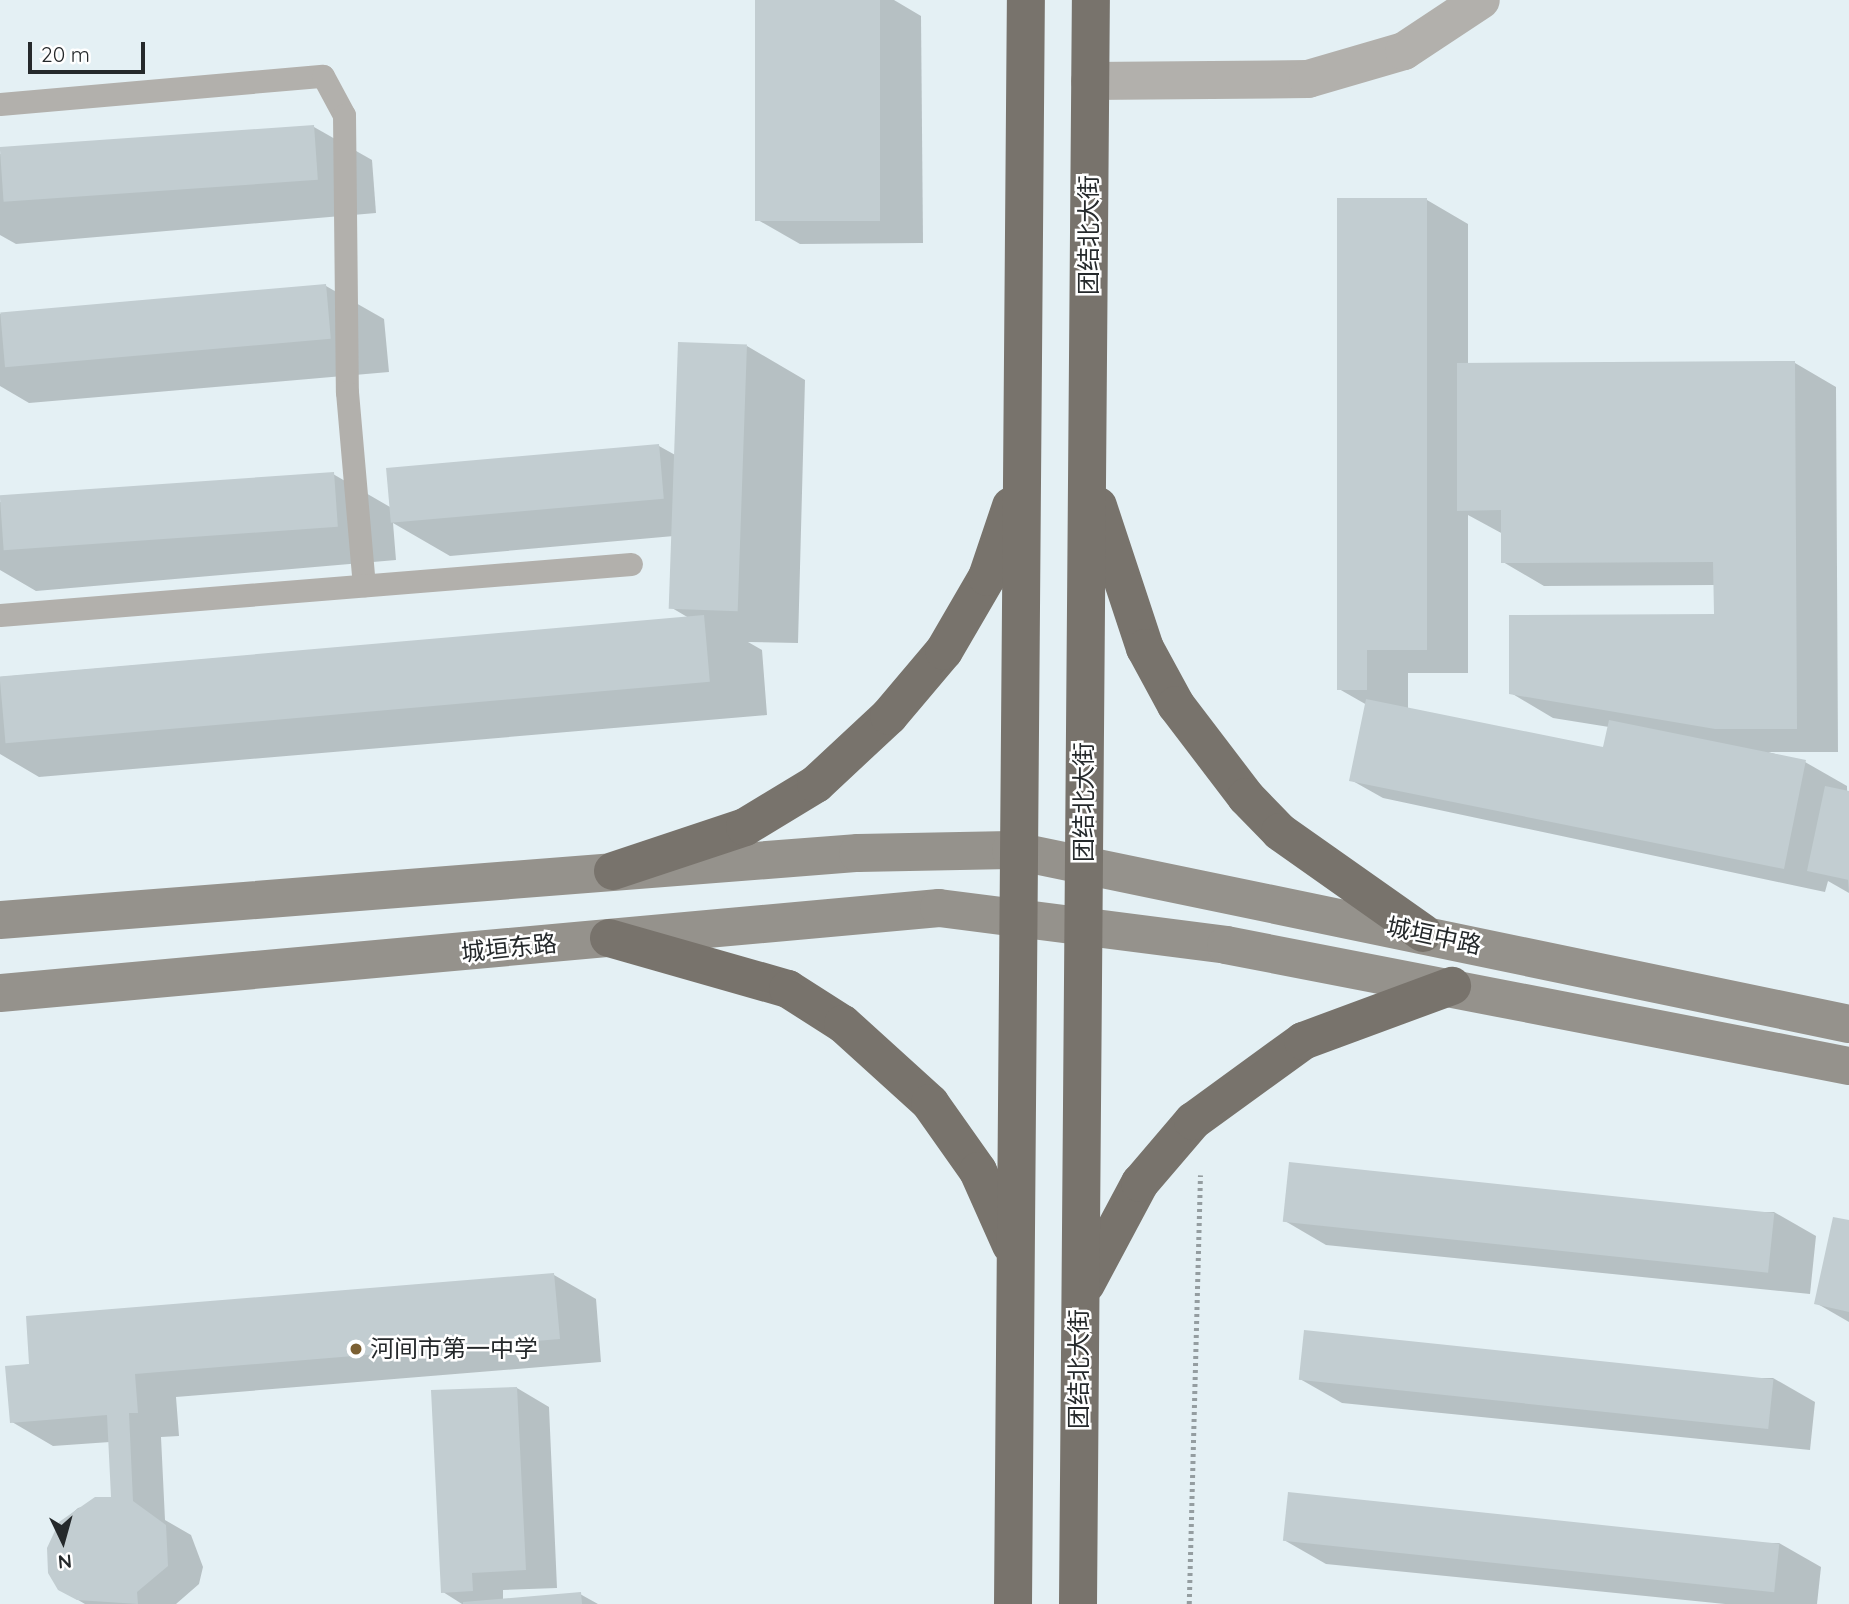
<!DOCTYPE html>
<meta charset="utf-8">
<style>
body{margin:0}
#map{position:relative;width:1849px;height:1604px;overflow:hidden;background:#e4f0f4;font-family:Quicksand,"Noto Sans SC",sans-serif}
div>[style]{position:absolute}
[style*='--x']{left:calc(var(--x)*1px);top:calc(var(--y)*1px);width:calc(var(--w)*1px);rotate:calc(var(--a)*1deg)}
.shadow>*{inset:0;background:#0003}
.building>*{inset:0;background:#c2cdd1;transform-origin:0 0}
.path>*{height:4.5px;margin-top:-2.25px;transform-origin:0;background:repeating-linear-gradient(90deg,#949da0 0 3.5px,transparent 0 7px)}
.service>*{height:23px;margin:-11.5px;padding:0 11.5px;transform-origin:11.5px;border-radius:11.5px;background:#b2b0ac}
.minor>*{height:38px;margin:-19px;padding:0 19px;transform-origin:19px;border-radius:19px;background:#b2b0ac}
.secondary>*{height:38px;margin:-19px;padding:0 19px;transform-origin:19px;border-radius:19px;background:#95928c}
.trunk>*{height:38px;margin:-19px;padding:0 19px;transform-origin:19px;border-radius:19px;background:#78736c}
.dots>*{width:19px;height:19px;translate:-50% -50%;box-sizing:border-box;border:4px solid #fff;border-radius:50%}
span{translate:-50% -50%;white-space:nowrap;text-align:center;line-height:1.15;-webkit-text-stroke:5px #fff;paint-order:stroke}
.street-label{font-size:24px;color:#25292b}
.poi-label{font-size:24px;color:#25292b}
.left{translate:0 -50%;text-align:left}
.north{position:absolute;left:28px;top:1506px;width:70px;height:70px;-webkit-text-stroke:5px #fff;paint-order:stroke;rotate:175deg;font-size:19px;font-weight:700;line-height:28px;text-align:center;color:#25292b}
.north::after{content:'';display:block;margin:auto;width:24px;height:32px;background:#25292b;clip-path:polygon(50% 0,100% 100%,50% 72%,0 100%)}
.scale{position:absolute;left:28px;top:42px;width:117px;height:32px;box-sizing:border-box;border:4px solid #25292b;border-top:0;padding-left:9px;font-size:21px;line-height:24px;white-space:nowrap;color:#25292b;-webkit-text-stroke:5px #fff;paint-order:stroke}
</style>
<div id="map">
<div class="shadow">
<i style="clip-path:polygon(756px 0,894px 0,921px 16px,923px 243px,800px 244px,758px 220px)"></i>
<i style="clip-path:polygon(314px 127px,372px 160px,376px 213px,16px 244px,0 235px,0 154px)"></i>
<i style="clip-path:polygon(evenodd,1427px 200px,1468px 224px,1468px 365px,1795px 363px,1836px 387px,1838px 752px,1768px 752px,1805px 762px,1847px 786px,1849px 893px,1828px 881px,1825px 892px,1383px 798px,1351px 780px,1367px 705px,1339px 689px,1427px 200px,1468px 515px,1503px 534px,1503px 562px,1544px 586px,1715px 585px,1715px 616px,1511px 693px,1553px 718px,1609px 727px,1603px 749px,1408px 709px,1408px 673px,1468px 673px,1468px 515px)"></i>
<i style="clip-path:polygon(326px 286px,384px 319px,389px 372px,29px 403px,0 386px,0 314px)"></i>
<i style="clip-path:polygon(747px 346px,805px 380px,798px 643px,748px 642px,762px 650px,767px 715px,39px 777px,0 754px,0 677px,689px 618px,672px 608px,674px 536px,450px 556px,393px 523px,396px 560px,36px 591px,0 570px,0 502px,333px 474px,390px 507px,659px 446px,677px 456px)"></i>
<i style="clip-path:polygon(1774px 1212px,1816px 1236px,1810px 1294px,1326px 1245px,1285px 1221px)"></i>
<i style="clip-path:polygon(1849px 1222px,1849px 1322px,1816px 1303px)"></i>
<i style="clip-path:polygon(554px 1275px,596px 1299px,601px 1362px,176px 1397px,179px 1436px,161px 1437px,165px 1520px,191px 1535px,203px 1567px,199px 1584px,176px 1604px,85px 1604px,59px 1589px,61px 1523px,78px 1508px,112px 1499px,110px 1442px,53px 1446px,12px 1422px,7px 1368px)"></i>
<i style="clip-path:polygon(1773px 1378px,1815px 1402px,1810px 1450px,1342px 1403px,1300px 1379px)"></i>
<i style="clip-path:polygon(517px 1388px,549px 1407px,557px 1588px,503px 1590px,503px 1600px,580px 1594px,598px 1604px,462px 1604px,443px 1592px)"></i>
<i style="clip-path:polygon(1284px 1540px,1779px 1543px,1821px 1567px,1817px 1604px,1725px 1604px,1326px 1564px)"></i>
</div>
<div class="building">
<i style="left:755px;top:0;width:125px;height:221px"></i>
<i style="left:314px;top:125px;width:55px;height:315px;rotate:86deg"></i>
<i style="clip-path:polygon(1337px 198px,1427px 198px,1427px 650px,1367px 650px,1367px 690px,1337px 690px)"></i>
<i style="left:326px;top:284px;width:55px;height:327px;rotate:85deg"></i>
<i style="left:678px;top:342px;width:69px;height:267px;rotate:2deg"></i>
<i style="clip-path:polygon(1795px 361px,1797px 729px,1715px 729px,1509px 694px,1509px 615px,1714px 614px,1713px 562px,1501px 563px,1501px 510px,1457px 511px,1457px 363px)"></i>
<i style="left:659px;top:444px;width:55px;height:274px;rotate:85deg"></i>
<i style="left:334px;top:472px;width:55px;height:335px;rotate:86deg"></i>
<i style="left:704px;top:615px;width:67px;height:707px;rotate:85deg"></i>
<i style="clip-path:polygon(1366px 699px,1603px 747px,1609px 720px,1806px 760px,1784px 869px,1349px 781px)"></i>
<i style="clip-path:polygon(1825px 786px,1849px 791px,1849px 880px,1807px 871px)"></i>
<i style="left:1289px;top:1162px;width:488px;height:60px;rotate:6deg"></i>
<i style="clip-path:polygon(1833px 1217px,1849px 1220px,1849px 1312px,1814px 1304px)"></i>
<i style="clip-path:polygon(554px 1273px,560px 1339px,135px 1374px,138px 1413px,129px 1413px,133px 1501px,166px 1525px,168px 1566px,137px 1592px,138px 1604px,77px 1600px,58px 1590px,48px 1573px,47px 1548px,59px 1522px,95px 1497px,111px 1497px,107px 1415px,10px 1423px,5px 1366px,29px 1364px,26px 1316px)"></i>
<i style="left:1304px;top:1330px;width:472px;height:50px;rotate:6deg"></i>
<i style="clip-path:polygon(517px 1387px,526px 1570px,472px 1573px,473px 1591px,441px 1593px,431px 1390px)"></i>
<i style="left:1288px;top:1492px;width:494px;height:49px;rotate:6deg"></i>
<i style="clip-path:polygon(581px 1592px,582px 1604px,463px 1604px,463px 1602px)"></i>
</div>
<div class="path">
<i style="--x:1189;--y:1604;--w:429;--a:-88.5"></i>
</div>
<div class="service">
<i style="--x:0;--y:104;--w:324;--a:-5"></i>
<i style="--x:323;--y:76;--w:44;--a:61.7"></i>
<i style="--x:344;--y:115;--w:277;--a:89.4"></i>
<i style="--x:347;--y:392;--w:194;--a:85"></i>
<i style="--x:0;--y:615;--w:633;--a:-4.62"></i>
</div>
<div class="minor">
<i style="--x:1090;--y:81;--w:218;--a:-0.5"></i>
<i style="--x:1308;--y:79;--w:100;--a:-16.3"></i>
<i style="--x:1404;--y:51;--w:92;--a:-33.5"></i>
</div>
<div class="secondary">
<i style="--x:0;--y:920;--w:861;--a:-4.47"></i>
<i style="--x:858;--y:853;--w:153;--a:-1.1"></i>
<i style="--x:1011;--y:850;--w:856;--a:11.73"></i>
<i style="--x:0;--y:993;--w:943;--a:-5.17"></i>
<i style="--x:939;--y:908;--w:289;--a:7.3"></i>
<i style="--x:1226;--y:945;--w:635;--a:10.99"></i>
</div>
<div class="trunk">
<i style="--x:1098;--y:506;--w:150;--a:71.7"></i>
<i style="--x:1145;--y:648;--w:65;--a:61.5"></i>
<i style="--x:1176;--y:705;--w:116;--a:52.7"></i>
<i style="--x:1246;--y:797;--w:49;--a:45.8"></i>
<i style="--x:1280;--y:832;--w:175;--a:35.2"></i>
<i style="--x:613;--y:871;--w:139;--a:-18.4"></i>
<i style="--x:745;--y:827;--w:83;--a:-31.2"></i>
<i style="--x:816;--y:784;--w:100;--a:-43"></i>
<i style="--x:889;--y:716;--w:85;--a:-49.8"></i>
<i style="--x:944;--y:651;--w:86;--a:-59.8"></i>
<i style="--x:987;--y:577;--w:75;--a:-71.3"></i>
<i style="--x:609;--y:938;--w:186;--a:15.9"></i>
<i style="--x:788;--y:989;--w:65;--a:32.5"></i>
<i style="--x:843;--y:1024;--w:118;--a:42.2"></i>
<i style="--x:930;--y:1103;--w:83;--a:54.8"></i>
<i style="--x:978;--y:1171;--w:81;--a:66"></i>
<i style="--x:1086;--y:1284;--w:115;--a:-61.9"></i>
<i style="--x:1140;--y:1183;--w:82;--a:-49.5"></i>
<i style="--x:1193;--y:1121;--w:136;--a:-36"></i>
<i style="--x:1303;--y:1041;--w:159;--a:-20.3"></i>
<i style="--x:1013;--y:1604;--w:1604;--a:-89.54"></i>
<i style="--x:1078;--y:1604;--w:1604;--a:-89.54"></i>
</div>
<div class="dots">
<i style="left:356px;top:1349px;background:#7b5f32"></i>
</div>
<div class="street-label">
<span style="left:1089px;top:235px;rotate:-90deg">团结北大街</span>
<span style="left:1084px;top:802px;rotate:-90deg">团结北大街</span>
<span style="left:1434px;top:936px;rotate:12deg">城垣中路</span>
<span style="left:509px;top:948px;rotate:-6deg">城垣东路</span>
<span style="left:1079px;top:1369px;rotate:-90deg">团结北大街</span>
</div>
<div class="poi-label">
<span class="left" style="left:370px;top:1349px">河间市第一中学</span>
</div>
<div class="north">N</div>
<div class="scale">20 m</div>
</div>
